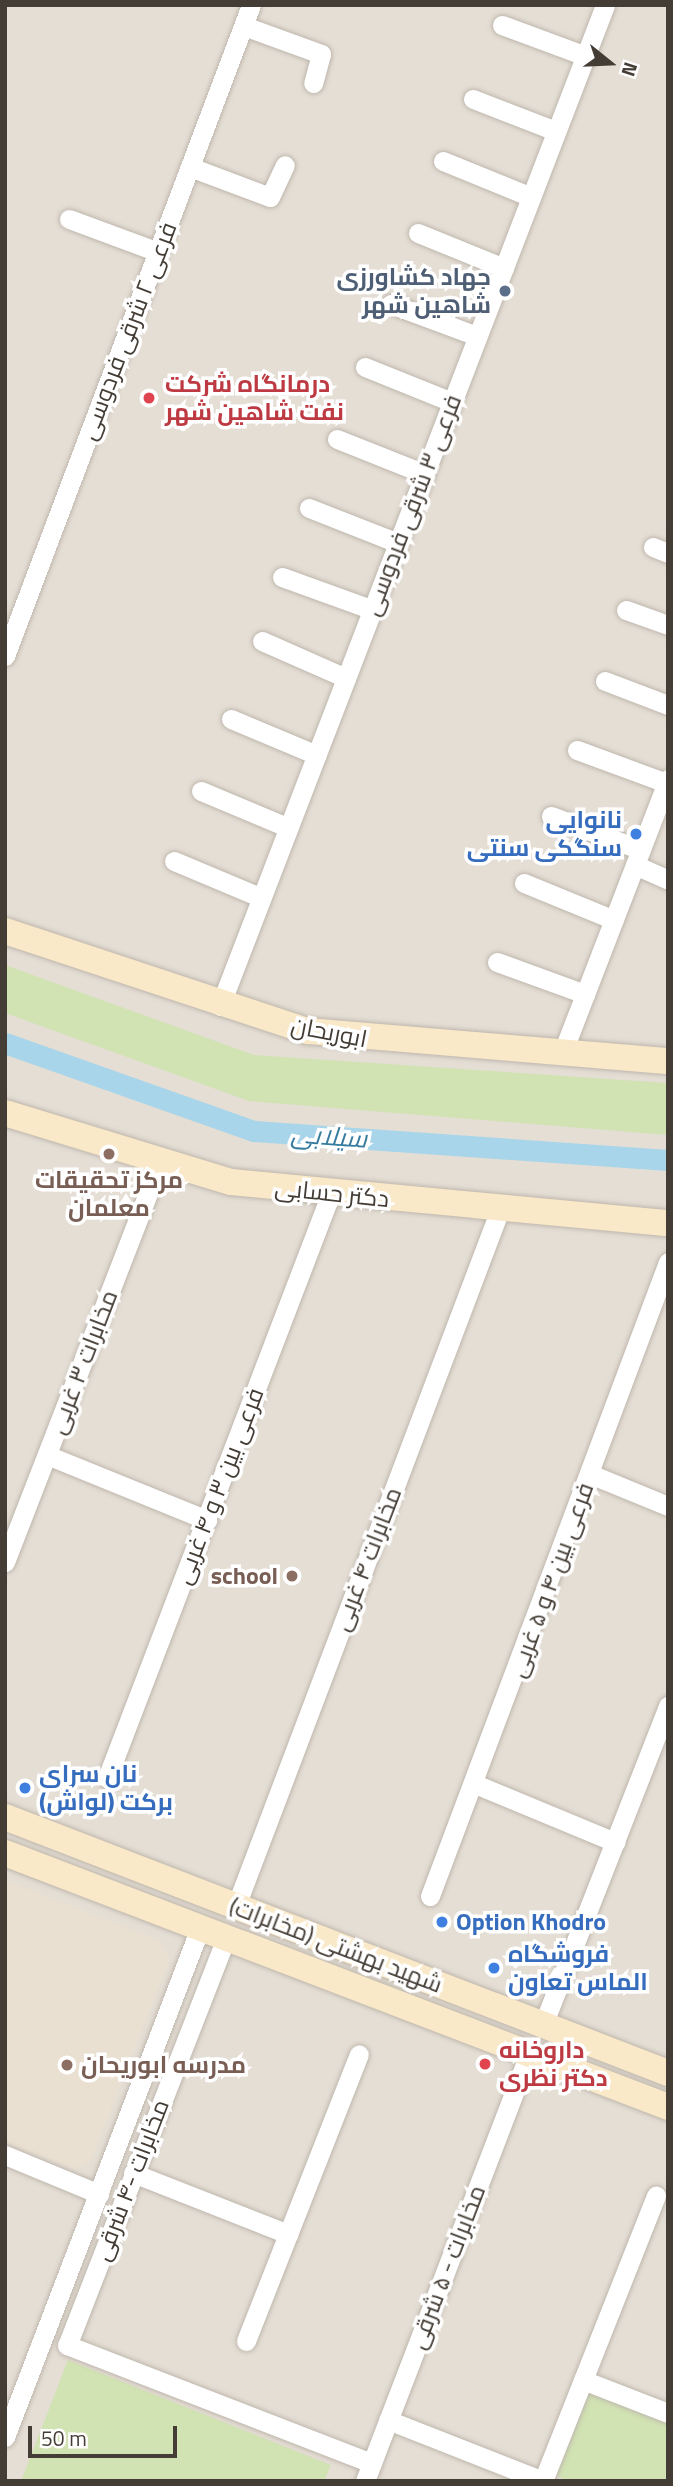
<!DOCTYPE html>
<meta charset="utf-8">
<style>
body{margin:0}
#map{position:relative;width:673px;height:2486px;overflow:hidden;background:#f2ede6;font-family:"Titillium Web",Cairo,sans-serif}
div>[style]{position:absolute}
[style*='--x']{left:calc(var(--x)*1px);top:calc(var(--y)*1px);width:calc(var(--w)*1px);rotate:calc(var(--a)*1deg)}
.residential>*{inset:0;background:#e5ded5;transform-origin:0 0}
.education>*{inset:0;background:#eae0d1}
.green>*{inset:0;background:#d1e2b3}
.canal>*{height:21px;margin:-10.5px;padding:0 10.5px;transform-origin:10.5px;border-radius:10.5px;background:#a8d5e9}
.roads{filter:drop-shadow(0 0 2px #bfb7ad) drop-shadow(0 0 2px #bfb7ad)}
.minor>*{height:19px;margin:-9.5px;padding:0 9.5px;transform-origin:9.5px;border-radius:9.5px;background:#fff}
.secondary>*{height:26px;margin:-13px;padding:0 13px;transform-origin:13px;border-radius:13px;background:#fae9c8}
.dots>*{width:19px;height:19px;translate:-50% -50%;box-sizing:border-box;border:4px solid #fff;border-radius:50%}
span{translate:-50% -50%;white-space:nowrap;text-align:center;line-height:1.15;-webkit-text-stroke:7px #fff;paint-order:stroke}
.service-label{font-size:24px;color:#4e5e75;font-weight:700}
.right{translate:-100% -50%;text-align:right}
.street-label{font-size:24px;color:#443d36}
.health-label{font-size:24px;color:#be3a42;font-weight:700}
.left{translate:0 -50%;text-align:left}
.shop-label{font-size:24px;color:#366cbe;font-weight:700}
.education-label{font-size:24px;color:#785e54;font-weight:700}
.water-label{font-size:26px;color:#377c9f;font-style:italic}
.frame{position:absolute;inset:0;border:7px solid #443d36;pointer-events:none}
.north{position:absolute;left:575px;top:28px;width:70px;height:70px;-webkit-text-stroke:5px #fff;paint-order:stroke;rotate:108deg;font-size:19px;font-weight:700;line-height:28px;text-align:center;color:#443d36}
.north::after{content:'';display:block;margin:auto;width:24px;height:32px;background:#443d36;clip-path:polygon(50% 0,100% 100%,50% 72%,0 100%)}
.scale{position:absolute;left:28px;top:2426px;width:149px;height:32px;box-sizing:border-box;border:4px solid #443d36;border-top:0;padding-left:9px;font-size:21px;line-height:24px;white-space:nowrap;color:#443d36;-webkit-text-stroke:5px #fff;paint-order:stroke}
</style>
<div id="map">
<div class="residential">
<i style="left:5px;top:5px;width:663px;height:2476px"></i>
</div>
<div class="education">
<i style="clip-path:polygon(5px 1880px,159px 1940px,170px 1959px,90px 2162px,76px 2170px,5px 2142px)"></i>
</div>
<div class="green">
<i style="clip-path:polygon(5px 965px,254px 1055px,668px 1083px,668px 1135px,249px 1101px,5px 1013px)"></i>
<i style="clip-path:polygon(68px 2360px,331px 2465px,324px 2481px,21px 2481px)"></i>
<i style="clip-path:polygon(586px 2391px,668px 2424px,668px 2481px,569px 2481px,552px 2474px)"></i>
</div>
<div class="canal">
<i style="--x:5;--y:1043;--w:264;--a:19.5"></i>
<i style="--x:254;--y:1131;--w:415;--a:4"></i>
</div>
<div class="roads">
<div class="minor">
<i style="--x:502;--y:25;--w:90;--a:20.3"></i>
<i style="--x:244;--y:26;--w:82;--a:20"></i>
<i style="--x:321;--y:54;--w:30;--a:105"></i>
<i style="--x:473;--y:99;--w:89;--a:21.1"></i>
<i style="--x:443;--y:161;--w:95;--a:22.2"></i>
<i style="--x:190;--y:167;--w:85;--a:20.6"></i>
<i style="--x:270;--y:197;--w:35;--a:-65"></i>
<i style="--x:69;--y:219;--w:95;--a:20.3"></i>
<i style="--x:418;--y:233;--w:93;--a:22.1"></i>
<i style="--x:391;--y:304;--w:92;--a:20.4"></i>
<i style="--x:365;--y:367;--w:94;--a:21.9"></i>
<i style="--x:337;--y:439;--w:95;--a:21.7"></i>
<i style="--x:309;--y:508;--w:96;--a:21.5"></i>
<i style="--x:653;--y:547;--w:16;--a:22"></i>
<i style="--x:282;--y:577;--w:97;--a:19.9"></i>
<i style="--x:626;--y:610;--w:45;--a:19.7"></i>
<i style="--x:262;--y:641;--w:92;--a:23.8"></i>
<i style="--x:5;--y:656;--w:696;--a:-69.3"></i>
<i style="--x:605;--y:681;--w:67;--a:20.9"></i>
<i style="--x:231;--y:719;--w:93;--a:22.7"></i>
<i style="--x:577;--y:750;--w:95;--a:20.3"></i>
<i style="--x:201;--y:791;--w:95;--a:22.8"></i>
<i style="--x:551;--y:816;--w:96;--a:20.7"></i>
<i style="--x:174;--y:861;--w:95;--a:22.8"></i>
<i style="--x:635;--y:865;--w:36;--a:24"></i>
<i style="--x:524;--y:883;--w:97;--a:22.3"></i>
<i style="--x:497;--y:962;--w:94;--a:20"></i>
<i style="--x:220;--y:1006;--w:1072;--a:-68.96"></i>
<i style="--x:562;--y:1054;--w:295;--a:-68.9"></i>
<i style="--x:47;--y:1455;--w:173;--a:22.1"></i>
<i style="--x:590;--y:1474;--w:84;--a:22.3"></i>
<i style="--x:5;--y:1562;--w:429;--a:-68.8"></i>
<i style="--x:107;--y:1778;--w:626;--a:-69.05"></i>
<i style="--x:475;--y:1784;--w:152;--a:22.5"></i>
<i style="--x:430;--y:1896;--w:677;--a:-69.42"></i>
<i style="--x:236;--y:1906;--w:742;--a:-69.25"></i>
<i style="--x:226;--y:1938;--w:437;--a:111.3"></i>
<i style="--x:67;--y:2345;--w:327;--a:21.2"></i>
<i style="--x:543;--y:2025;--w:343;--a:-68.6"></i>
<i style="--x:5;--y:2155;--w:102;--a:22.5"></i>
<i style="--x:133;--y:2173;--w:167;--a:21.5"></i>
<i style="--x:246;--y:2341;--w:308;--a:-68.5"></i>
<i style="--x:583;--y:2380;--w:91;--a:21.2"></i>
<i style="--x:388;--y:2420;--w:167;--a:21.5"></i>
<i style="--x:5;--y:2437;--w:545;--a:-69.04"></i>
<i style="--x:365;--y:2481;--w:457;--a:-69"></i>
<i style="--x:543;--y:2481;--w:307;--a:-68.4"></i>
</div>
<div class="secondary">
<i style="--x:5;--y:931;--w:319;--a:18.3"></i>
<i style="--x:308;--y:1031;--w:361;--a:4.8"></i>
<i style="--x:5;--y:1113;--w:236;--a:17"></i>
<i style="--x:231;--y:1182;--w:439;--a:5.4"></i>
<i style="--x:5;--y:1817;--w:711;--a:21.11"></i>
<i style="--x:5;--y:1853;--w:710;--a:20.96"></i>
</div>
</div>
<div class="dots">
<i style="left:505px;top:291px;background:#5c6f8a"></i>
<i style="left:149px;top:398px;background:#e0444e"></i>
<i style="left:636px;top:834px;background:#3f7fe0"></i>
<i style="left:109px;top:1154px;background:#8d6e63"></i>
<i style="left:292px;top:1576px;background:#8d6e63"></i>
<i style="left:25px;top:1788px;background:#3f7fe0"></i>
<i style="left:442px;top:1922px;background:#3f7fe0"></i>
<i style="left:494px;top:1968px;background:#3f7fe0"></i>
<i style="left:485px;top:2064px;background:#e0444e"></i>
<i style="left:67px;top:2065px;background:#8d6e63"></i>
</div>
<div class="service-label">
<span class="right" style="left:491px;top:291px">جهاد کشاورزی<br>شاهین شهر</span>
</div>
<div class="street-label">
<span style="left:128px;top:331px;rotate:-69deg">فرعی ۲ شرقی فردوسی</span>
<span style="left:412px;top:505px;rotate:-69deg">فرعی ۳ شرقی فردوسی</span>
<span style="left:329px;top:1032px;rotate:11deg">ابوریحان</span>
<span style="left:332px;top:1193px;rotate:6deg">دکتر حسابی</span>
<span style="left:83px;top:1362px;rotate:-69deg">مخابرات ۳ غربی</span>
<span style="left:219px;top:1486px;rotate:-69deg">فرعی بین ۳ و ۴ غربی</span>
<span style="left:367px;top:1559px;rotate:-69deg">مخابرات ۴ غربی</span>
<span style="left:551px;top:1580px;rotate:-70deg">فرعی بین ۴ و ۵ غربی</span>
<span style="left:336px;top:1945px;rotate:21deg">شهید بهشتی (مخابرات)</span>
<span style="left:131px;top:2180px;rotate:-69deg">مخابرات -۴ شرقی</span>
<span style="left:447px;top:2267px;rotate:-69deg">مخابرات - ۵ شرقی</span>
</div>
<div class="health-label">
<span class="left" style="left:165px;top:398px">درمانگاه شرکت<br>نفت شاهین شهر</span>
<span class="left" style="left:499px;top:2064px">داروخانه<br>دکتر نظری</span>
</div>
<div class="shop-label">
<span class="right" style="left:622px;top:834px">نانوایی<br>سنگکی سنتی</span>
<span class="left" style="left:39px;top:1788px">نان سرای<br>برکت (لواش)</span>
<span class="left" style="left:456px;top:1922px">Option Khodro</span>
<span class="left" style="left:508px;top:1968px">فروشگاه<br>الماس تعاون</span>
</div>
<div class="education-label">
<span style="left:109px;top:1194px">مرکز تحقیقات<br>معلمان</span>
<span class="right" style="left:278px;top:1576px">school</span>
<span class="left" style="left:81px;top:2065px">مدرسه ابوریحان</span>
</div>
<div class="water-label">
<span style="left:329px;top:1136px;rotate:4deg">سیلابی</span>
</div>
<div class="frame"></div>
<div class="north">N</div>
<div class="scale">50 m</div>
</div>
